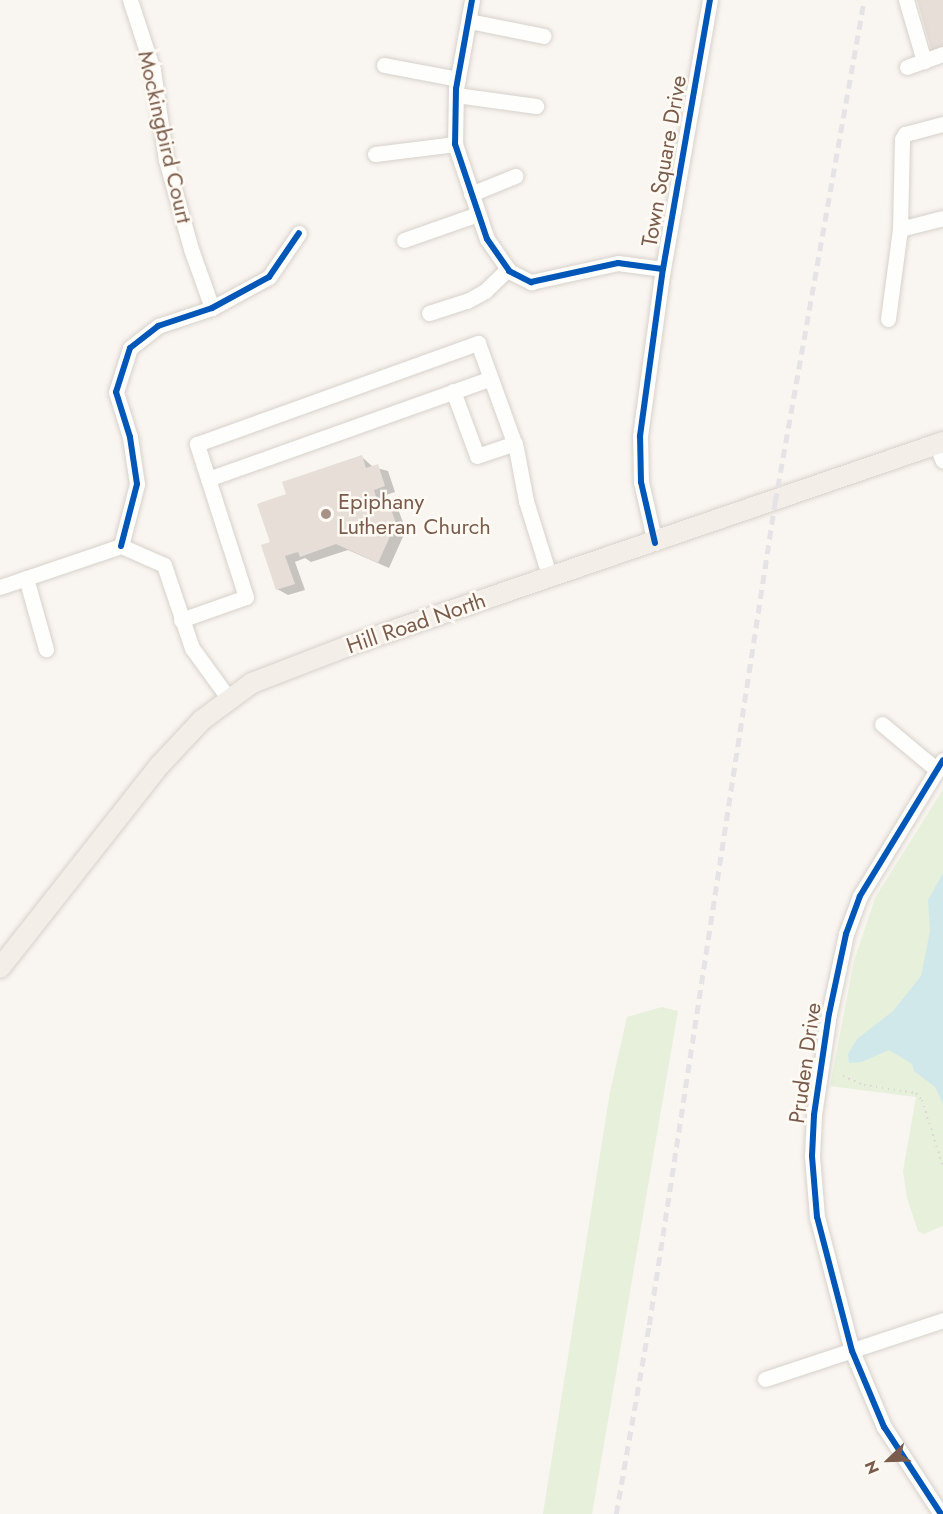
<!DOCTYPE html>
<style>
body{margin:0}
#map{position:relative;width:943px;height:1514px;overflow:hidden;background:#f9f5f0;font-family:Jost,sans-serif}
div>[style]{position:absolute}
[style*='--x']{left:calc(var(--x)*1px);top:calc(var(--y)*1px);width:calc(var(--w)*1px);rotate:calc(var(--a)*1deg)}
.green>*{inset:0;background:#e7f0db}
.water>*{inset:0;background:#d0e8ea}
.shadow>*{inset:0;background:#0003}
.building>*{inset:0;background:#e6ded7}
.path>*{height:2px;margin-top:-1px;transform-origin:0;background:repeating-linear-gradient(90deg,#dcd5d0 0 1.5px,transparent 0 6px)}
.roads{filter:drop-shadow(0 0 2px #d7d1cb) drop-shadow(0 0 2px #d7d1cb)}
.minor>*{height:15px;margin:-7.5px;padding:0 7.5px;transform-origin:7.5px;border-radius:7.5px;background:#fefefd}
.major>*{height:20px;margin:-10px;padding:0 10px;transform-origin:10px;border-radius:10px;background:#f3eee8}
.rail>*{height:4.5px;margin-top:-2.25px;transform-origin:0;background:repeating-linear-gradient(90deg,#e6e3e7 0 9px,transparent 0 15px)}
.cycleway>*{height:6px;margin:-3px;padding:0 3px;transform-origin:3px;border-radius:3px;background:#0057b8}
.dots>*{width:16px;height:16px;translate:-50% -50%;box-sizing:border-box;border:3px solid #fffaf3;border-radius:50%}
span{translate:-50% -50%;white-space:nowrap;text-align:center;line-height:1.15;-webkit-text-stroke:5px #fffaf3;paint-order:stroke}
.street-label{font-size:22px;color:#7a5c4d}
.poi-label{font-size:22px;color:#7a5c4d}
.left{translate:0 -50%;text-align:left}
.north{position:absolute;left:859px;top:1430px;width:60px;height:60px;-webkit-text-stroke:4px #fffaf3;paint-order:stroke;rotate:247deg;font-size:16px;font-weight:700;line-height:24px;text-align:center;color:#7a5c4d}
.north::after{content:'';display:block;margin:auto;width:21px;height:27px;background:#7a5c4d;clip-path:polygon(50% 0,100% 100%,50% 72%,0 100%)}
</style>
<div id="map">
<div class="green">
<i style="clip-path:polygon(943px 789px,943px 1226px,924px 1234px,918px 1231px,907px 1198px,903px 1171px,916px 1097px,830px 1086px,854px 961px,875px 898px)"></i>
<i style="clip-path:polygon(662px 1007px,678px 1011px,592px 1514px,543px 1514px,610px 1092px,627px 1017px)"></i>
</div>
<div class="water">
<i style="clip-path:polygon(943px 873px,943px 1104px,935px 1087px,914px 1071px,912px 1064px,889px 1050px,862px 1062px,849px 1063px,848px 1054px,857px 1039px,893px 1011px,921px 976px,930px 931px,928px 900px)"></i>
</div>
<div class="shadow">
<i style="clip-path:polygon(362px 457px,373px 467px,388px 471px,395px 492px,383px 496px,386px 503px,398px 509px,406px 530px,389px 568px,348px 550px,311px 562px,305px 558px,295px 562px,305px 590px,288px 595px,277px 589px,272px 543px)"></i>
</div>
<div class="building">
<i style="clip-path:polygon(917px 0,943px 0,943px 48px,932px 52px)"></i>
<i style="clip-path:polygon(362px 455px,366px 468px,378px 464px,385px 486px,374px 490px,378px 504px,388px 501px,396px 523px,378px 563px,336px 544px,300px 557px,298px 552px,285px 556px,295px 584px,276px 590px,261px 545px,270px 542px,257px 504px,286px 494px,282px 482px)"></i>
</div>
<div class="path">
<i style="--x:843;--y:1076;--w:23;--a:23"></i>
<i style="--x:864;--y:1085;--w:53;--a:8.7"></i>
<i style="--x:916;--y:1093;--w:9;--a:49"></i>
<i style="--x:922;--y:1100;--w:70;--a:72.6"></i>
</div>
<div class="roads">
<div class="minor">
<i style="--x:130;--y:0;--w:74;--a:71.8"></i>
<i style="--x:153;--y:70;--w:91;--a:81.8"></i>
<i style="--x:166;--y:160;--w:92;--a:74.3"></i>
<i style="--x:191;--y:249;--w:63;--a:70.4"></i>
<i style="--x:472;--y:0;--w:90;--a:100.2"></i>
<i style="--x:456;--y:89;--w:55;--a:91"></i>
<i style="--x:455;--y:144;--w:100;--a:71.4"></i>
<i style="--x:487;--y:239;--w:39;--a:55"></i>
<i style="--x:509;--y:271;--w:25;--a:27"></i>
<i style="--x:531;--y:282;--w:89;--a:-12.3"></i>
<i style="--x:618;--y:263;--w:45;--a:7.6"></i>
<i style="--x:906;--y:0;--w:64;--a:73.6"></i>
<i style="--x:469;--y:21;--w:76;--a:11.3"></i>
<i style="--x:384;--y:65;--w:75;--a:10.7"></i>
<i style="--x:907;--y:67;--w:38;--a:-20"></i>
<i style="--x:456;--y:95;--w:81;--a:7.8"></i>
<i style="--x:375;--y:154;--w:81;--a:-7.1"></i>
<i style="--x:471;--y:194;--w:48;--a:-22.2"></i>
<i style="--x:900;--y:229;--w:90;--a:-88.7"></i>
<i style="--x:902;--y:139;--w:6;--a:-59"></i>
<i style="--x:905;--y:134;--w:39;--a:-15"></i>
<i style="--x:404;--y:240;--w:78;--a:-19.4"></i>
<i style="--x:429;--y:313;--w:40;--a:-18"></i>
<i style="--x:467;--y:301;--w:21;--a:-29"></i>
<i style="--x:485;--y:291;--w:30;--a:-44"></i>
<i style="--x:888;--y:319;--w:91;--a:-82.4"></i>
<i style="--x:900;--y:229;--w:44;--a:-14.3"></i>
<i style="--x:453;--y:391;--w:69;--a:69.7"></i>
<i style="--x:477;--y:456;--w:40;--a:-18.9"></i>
<i style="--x:936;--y:444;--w:18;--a:68"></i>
<i style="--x:208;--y:479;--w:300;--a:-19.6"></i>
<i style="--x:655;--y:543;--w:63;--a:-102.9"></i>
<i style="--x:641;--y:482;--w:46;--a:-91.2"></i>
<i style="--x:640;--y:436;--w:169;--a:-82.2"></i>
<i style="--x:663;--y:269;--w:273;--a:-80.1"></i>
<i style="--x:121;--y:546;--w:64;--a:-75.5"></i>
<i style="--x:137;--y:484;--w:48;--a:-98.5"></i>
<i style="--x:130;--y:437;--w:47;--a:-107.3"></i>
<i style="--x:116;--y:392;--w:46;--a:-72.3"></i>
<i style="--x:130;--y:348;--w:36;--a:-38"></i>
<i style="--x:158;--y:326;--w:57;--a:-18.4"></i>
<i style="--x:212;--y:308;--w:65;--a:-28.5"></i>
<i style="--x:269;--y:277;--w:53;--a:-55.7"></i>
<i style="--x:26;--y:578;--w:74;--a:74.3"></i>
<i style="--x:0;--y:587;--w:128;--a:-18.7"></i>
<i style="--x:121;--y:546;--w:47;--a:23.8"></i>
<i style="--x:164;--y:565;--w:88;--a:71.4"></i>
<i style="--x:192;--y:648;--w:63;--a:54"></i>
<i style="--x:181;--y:620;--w:69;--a:-19.5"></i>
<i style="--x:246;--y:597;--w:161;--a:-107.8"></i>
<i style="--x:197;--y:444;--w:299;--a:-19.8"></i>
<i style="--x:478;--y:343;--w:112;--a:70.1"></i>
<i style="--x:516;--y:448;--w:54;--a:79.3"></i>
<i style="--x:526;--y:501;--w:81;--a:72.7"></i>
<i style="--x:882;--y:724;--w:72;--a:39.9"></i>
<i style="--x:765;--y:1379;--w:188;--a:-18.3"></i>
<i style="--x:941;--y:1514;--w:104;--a:-123.2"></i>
<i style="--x:884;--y:1427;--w:82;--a:-112.8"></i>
<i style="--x:852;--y:1351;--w:138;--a:-104.6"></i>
<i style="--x:817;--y:1217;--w:61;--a:-94.7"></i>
<i style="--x:812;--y:1156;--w:41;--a:-87.2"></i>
<i style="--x:814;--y:1115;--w:102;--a:-81.6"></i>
<i style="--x:829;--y:1014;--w:82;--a:-78"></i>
<i style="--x:846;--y:934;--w:40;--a:-69.8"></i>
<i style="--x:860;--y:896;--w:159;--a:-58.6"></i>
</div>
<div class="major">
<i style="--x:0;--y:968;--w:258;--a:-51.8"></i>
<i style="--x:160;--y:765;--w:62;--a:-47"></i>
<i style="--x:202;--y:720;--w:62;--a:-36.5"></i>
<i style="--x:252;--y:683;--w:103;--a:-21.1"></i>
<i style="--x:348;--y:646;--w:629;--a:-18.92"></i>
</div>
</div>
<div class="rail">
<i style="--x:616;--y:1514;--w:192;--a:-80.1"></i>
<i style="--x:649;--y:1325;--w:833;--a:-81.3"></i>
<i style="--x:775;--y:502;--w:510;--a:-79.95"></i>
</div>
<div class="cycleway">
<i style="--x:472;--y:0;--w:90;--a:100.2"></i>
<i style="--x:456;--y:89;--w:55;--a:91"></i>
<i style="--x:455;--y:144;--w:100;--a:71.4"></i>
<i style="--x:487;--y:239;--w:39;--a:55"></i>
<i style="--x:509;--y:271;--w:25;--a:27"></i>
<i style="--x:531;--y:282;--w:89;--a:-12.3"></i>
<i style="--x:618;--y:263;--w:45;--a:7.6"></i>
<i style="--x:655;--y:543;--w:63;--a:-102.9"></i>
<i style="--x:641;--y:482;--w:46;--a:-91.2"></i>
<i style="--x:640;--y:436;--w:169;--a:-82.2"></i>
<i style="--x:663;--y:269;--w:273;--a:-80.1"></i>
<i style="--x:121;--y:546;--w:64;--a:-75.5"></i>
<i style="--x:137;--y:484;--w:48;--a:-98.5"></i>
<i style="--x:130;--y:437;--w:47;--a:-107.3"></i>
<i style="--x:116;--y:392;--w:46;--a:-72.3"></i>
<i style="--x:130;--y:348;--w:36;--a:-38"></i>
<i style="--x:158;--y:326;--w:57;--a:-18.4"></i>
<i style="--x:212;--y:308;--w:65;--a:-28.5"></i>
<i style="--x:269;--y:277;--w:53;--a:-55.7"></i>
<i style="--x:941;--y:1514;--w:104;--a:-123.2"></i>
<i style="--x:884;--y:1427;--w:82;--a:-112.8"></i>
<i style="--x:852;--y:1351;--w:138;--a:-104.6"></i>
<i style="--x:817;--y:1217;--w:61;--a:-94.7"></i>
<i style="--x:812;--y:1156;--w:41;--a:-87.2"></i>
<i style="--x:814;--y:1115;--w:102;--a:-81.6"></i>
<i style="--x:829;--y:1014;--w:82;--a:-78"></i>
<i style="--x:846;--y:934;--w:40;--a:-69.8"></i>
<i style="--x:860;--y:896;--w:159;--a:-58.6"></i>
</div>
<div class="dots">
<i style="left:326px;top:514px;background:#a69286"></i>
</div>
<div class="street-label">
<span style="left:165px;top:137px;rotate:77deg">Mockingbird Court</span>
<span style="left:664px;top:161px;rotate:-80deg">Town Square Drive</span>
<span style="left:416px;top:623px;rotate:-19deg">Hill Road North</span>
<span style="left:805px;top:1063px;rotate:-82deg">Pruden Drive</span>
</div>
<div class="poi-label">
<span class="left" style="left:338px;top:514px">Epiphany<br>Lutheran Church</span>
</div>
<div class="north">N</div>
</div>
